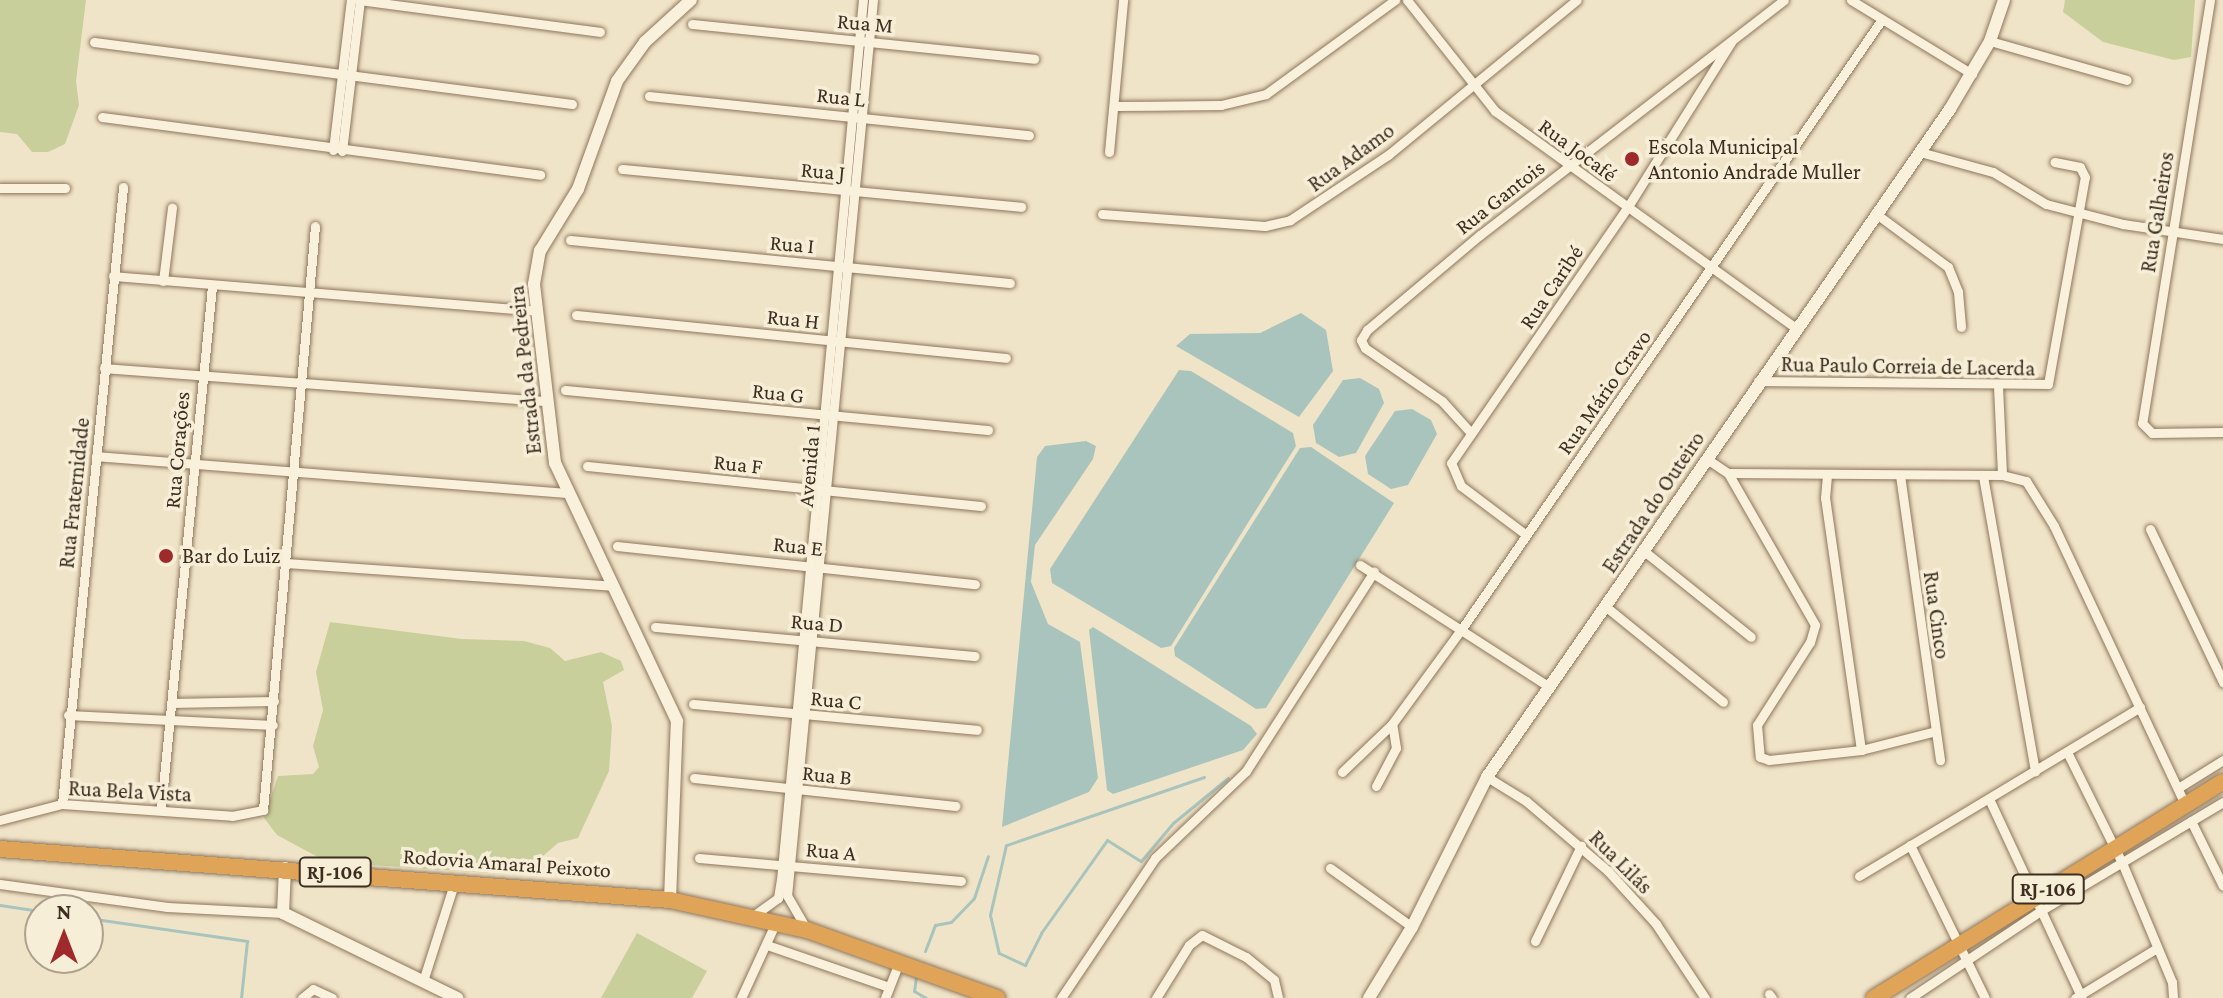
<!DOCTYPE html>
<meta charset="utf-8">
<style>
body{margin:0}
#map{position:relative;width:2223px;height:998px;overflow:hidden;background:#f0e4c8;font-family:"Crimson Pro",serif}
div>[style]{position:absolute}
[style*='--x']{left:calc(var(--x)*1px);top:calc(var(--y)*1px);width:calc(var(--w)*1px);rotate:calc(var(--a)*1deg)}
.green>*{inset:0;background:#c9cf9b}
.water>*{inset:0;background:#a9c4bc}
.stream>*{height:3px;margin:-1.5px;padding:0 1.5px;transform-origin:1.5px;border-radius:1.5px;background:#a9c4bc}
.roads{filter:drop-shadow(0 0 2px #8d765c) drop-shadow(0 0 2px #8d765c)}
.street>*{height:9px;margin:-4.5px;padding:0 4.5px;transform-origin:4.5px;border-radius:4.5px;background:#faf1dc}
.secondary>*{height:12px;margin:-6px;padding:0 6px;transform-origin:6px;border-radius:6px;background:#faf1dc}
.highway>*{height:16px;margin:-8px;padding:0 8px;transform-origin:8px;border-radius:8px;background:#e0a458}
.dots>*{width:22px;height:22px;translate:-50% -50%;box-sizing:border-box;border:4px solid #f7eed8;border-radius:50%}
span{translate:-50% -50%;white-space:nowrap;text-align:center;line-height:1.15;-webkit-text-stroke:7px #f7eed8;paint-order:stroke}
.shield-label span{padding:2px 6px;background:#f7eed8;border:2px solid;border-radius:6px;-webkit-text-stroke-width:0}
.shield-label{font-size:20px;color:#3d2e20;font-weight:700}
.street-label{font-size:22px;color:#3d2e20}
.poi-label{font-size:22px;color:#3d2e20}
.left{translate:0 -50%;text-align:left}
.north{position:absolute;left:24px;top:894px;width:80px;height:80px;box-sizing:border-box;background:#f7eed8;border:2px solid #ada18e;border-radius:50%;rotate:0deg;font-size:22px;font-weight:700;line-height:32px;text-align:center;color:#3d2e20}
.north::after{content:'';display:block;margin:auto;width:28px;height:36px;background:#9e2a2b;clip-path:polygon(50% 0,100% 100%,50% 72%,0 100%)}
</style>
<div id="map">
<div class="green">
<i style="clip-path:polygon(0 0,86px 0,76px 81px,79px 105px,65px 144px,48px 152px,32px 152px,17px 134px,0 132px)"></i>
<i style="clip-path:polygon(2065px 0,2195px 0,2191px 57px,2174px 60px,2103px 42px,2063px 12px)"></i>
<i style="clip-path:polygon(330px 622px,462px 639px,524px 641px,550px 648px,565px 661px,601px 652px,621px 661px,624px 670px,603px 682px,612px 726px,609px 771px,578px 838px,558px 843px,521px 875px,327px 862px,277px 835px,264px 818px,278px 776px,313px 774px,319px 767px,313px 746px,323px 710px,316px 672px)"></i>
<i style="clip-path:polygon(637px 933px,707px 971px,692px 998px,601px 998px)"></i>
</div>
<div class="water">
<i style="clip-path:polygon(1301px 313px,1326px 330px,1333px 371px,1299px 417px,1176px 346px,1190px 334px,1260px 333px)"></i>
<i style="clip-path:polygon(1179px 370px,1191px 371px,1293px 433px,1296px 446px,1171px 646px,1161px 648px,1052px 583px,1050px 569px)"></i>
<i style="clip-path:polygon(1360px 378px,1379px 389px,1384px 403px,1356px 453px,1339px 457px,1316px 443px,1313px 425px,1343px 380px)"></i>
<i style="clip-path:polygon(1412px 409px,1431px 420px,1437px 434px,1408px 485px,1391px 489px,1368px 474px,1365px 456px,1395px 411px)"></i>
<i style="clip-path:polygon(1086px 441px,1096px 446px,1093px 459px,1035px 545px,1031px 582px,1048px 624px,1080px 642px,1098px 778px,1089px 792px,1002px 827px,1037px 457px,1045px 446px)"></i>
<i style="clip-path:polygon(1311px 447px,1394px 503px,1266px 708px,1256px 709px,1175px 656px,1174px 648px,1300px 448px)"></i>
<i style="clip-path:polygon(1093px 627px,1251px 726px,1257px 734px,1243px 750px,1113px 794px,1107px 790px,1089px 630px)"></i>
</div>
<div class="stream">
<i style="--x:1204;--y:777;--w:209;--a:161"></i>
<i style="--x:1006;--y:845;--w:72;--a:102.9"></i>
<i style="--x:990;--y:915;--w:39;--a:77"></i>
<i style="--x:999;--y:953;--w:29;--a:25"></i>
<i style="--x:1025;--y:965;--w:36;--a:-63"></i>
<i style="--x:1041;--y:933;--w:114;--a:-54.6"></i>
<i style="--x:1107;--y:840;--w:40;--a:32"></i>
<i style="--x:1141;--y:861;--w:50;--a:-49.9"></i>
<i style="--x:1173;--y:823;--w:71;--a:-39.3"></i>
<i style="--x:0;--y:905;--w:40;--a:8.5"></i>
<i style="--x:88;--y:918;--w:161;--a:8.2"></i>
<i style="--x:247;--y:941;--w:57;--a:96"></i>
<i style="--x:925;--y:951;--w:28;--a:-69"></i>
<i style="--x:935;--y:925;--w:16;--a:-11"></i>
<i style="--x:951;--y:922;--w:33;--a:-46"></i>
<i style="--x:974;--y:898;--w:44;--a:-71.6"></i>
<i style="--x:916;--y:977;--w:14;--a:98"></i>
<i style="--x:914;--y:991;--w:14;--a:30"></i>
</div>
<div class="roads">
<div class="street">
<i style="--x:358;--y:0;--w:244;--a:7.5"></i>
<i style="--x:1407;--y:0;--w:142;--a:51.6"></i>
<i style="--x:1495;--y:111;--w:370;--a:35.8"></i>
<i style="--x:1851;--y:0;--w:142;--a:31.4"></i>
<i style="--x:2210;--y:0;--w:428;--a:99.1"></i>
<i style="--x:2142;--y:423;--w:14;--a:45"></i>
<i style="--x:2152;--y:433;--w:71;--a:-0.8"></i>
<i style="--x:692;--y:24;--w:344;--a:5.8"></i>
<i style="--x:1990;--y:41;--w:142;--a:15.9"></i>
<i style="--x:94;--y:42;--w:482;--a:7.4"></i>
<i style="--x:649;--y:96;--w:382;--a:5.9"></i>
<i style="--x:1116;--y:106;--w:105;--a:-0.5"></i>
<i style="--x:1221;--y:105;--w:46;--a:-13.7"></i>
<i style="--x:1266;--y:94;--w:160;--a:-36.1"></i>
<i style="--x:102;--y:117;--w:442;--a:7.5"></i>
<i style="--x:333;--y:150;--w:151;--a:-83.2"></i>
<i style="--x:342;--y:151;--w:152;--a:-83.2"></i>
<i style="--x:1109;--y:152;--w:153;--a:-84.7"></i>
<i style="--x:1920;--y:152;--w:76;--a:15.3"></i>
<i style="--x:1993;--y:172;--w:62;--a:31.1"></i>
<i style="--x:2046;--y:204;--w:80;--a:14.6"></i>
<i style="--x:2123;--y:224;--w:101;--a:8.5"></i>
<i style="--x:622;--y:169;--w:401;--a:5.4"></i>
<i style="--x:0;--y:188;--w:65;--a:0"></i>
<i style="--x:1875;--y:213;--w:91;--a:36.5"></i>
<i style="--x:1948;--y:267;--w:27;--a:68"></i>
<i style="--x:1958;--y:292;--w:35;--a:85"></i>
<i style="--x:1102;--y:214;--w:163;--a:4.2"></i>
<i style="--x:1265;--y:226;--w:26;--a:-13"></i>
<i style="--x:1290;--y:220;--w:118;--a:-33.6"></i>
<i style="--x:1388;--y:155;--w:244;--a:-39.4"></i>
<i style="--x:570;--y:240;--w:442;--a:5.6"></i>
<i style="--x:113;--y:276;--w:426;--a:4.7"></i>
<i style="--x:163;--y:281;--w:74;--a:-83"></i>
<i style="--x:576;--y:315;--w:432;--a:5.7"></i>
<i style="--x:104;--y:368;--w:443;--a:4.3"></i>
<i style="--x:1758;--y:381;--w:290;--a:0.6"></i>
<i style="--x:2048;--y:384;--w:210;--a:-79.9"></i>
<i style="--x:2085;--y:177;--w:11;--a:-117"></i>
<i style="--x:2080;--y:167;--w:26;--a:-169"></i>
<i style="--x:1998;--y:386;--w:89;--a:87.4"></i>
<i style="--x:565;--y:390;--w:425;--a:5.4"></i>
<i style="--x:1471;--y:433;--w:43;--a:-132.2"></i>
<i style="--x:1442;--y:401;--w:93;--a:-145.5"></i>
<i style="--x:1365;--y:348;--w:9;--a:-117"></i>
<i style="--x:1361;--y:340;--w:12;--a:-59"></i>
<i style="--x:1367;--y:330;--w:148;--a:-40.1"></i>
<i style="--x:1480;--y:235;--w:384;--a:-37.7"></i>
<i style="--x:96;--y:456;--w:471;--a:4.5"></i>
<i style="--x:1707;--y:459;--w:25;--a:34"></i>
<i style="--x:1728;--y:473;--w:175;--a:60.2"></i>
<i style="--x:1815;--y:625;--w:18;--a:106"></i>
<i style="--x:1810;--y:642;--w:98;--a:122.6"></i>
<i style="--x:1757;--y:725;--w:32;--a:85"></i>
<i style="--x:1760;--y:757;--w:9;--a:18"></i>
<i style="--x:1769;--y:760;--w:93;--a:-6.2"></i>
<i style="--x:1861;--y:750;--w:255;--a:-98.1"></i>
<i style="--x:1825;--y:498;--w:24;--a:-85"></i>
<i style="--x:587;--y:466;--w:396;--a:5.8"></i>
<i style="--x:1728;--y:473;--w:274;--a:0.4"></i>
<i style="--x:2002;--y:475;--w:25;--a:14"></i>
<i style="--x:2026;--y:481;--w:53;--a:58.1"></i>
<i style="--x:2054;--y:526;--w:308;--a:64.8"></i>
<i style="--x:1900;--y:475;--w:288;--a:82"></i>
<i style="--x:1983;--y:476;--w:300;--a:80"></i>
<i style="--x:2150;--y:529;--w:170;--a:64.5"></i>
<i style="--x:1525;--y:534;--w:80;--a:-143.1"></i>
<i style="--x:1461;--y:486;--w:25;--a:-113"></i>
<i style="--x:1451;--y:463;--w:310;--a:-55.4"></i>
<i style="--x:1627;--y:208;--w:196;--a:-57.9"></i>
<i style="--x:617;--y:546;--w:360;--a:6.1"></i>
<i style="--x:1644;--y:551;--w:137;--a:38.8"></i>
<i style="--x:286;--y:563;--w:327;--a:4"></i>
<i style="--x:1360;--y:565;--w:225;--a:32.8"></i>
<i style="--x:1605;--y:606;--w:152;--a:39.1"></i>
<i style="--x:655;--y:627;--w:321;--a:5.2"></i>
<i style="--x:171;--y:703;--w:103;--a:-1.1"></i>
<i style="--x:693;--y:704;--w:285;--a:5.2"></i>
<i style="--x:68;--y:715;--w:205;--a:2.8"></i>
<i style="--x:1861;--y:750;--w:77;--a:-14.2"></i>
<i style="--x:2067;--y:752;--w:126;--a:63.6"></i>
<i style="--x:2123;--y:865;--w:127;--a:67.3"></i>
<i style="--x:2172;--y:982;--w:16;--a:86"></i>
<i style="--x:1342;--y:772;--w:69;--a:-43.8"></i>
<i style="--x:1392;--y:724;--w:120;--a:-53.8"></i>
<i style="--x:1463;--y:627;--w:735;--a:-55.42"></i>
<i style="--x:1487;--y:777;--w:46;--a:31.6"></i>
<i style="--x:1526;--y:801;--w:108;--a:40.5"></i>
<i style="--x:1608;--y:871;--w:72;--a:47.8"></i>
<i style="--x:1656;--y:924;--w:89;--a:56.5"></i>
<i style="--x:694;--y:778;--w:263;--a:6.1"></i>
<i style="--x:1376;--y:786;--w:43;--a:-62.2"></i>
<i style="--x:1396;--y:748;--w:24;--a:-99"></i>
<i style="--x:2178;--y:788;--w:53;--a:-31.9"></i>
<i style="--x:1990;--y:801;--w:217;--a:65"></i>
<i style="--x:62;--y:804;--w:620;--a:-84.35"></i>
<i style="--x:161;--y:808;--w:524;--a:-84.42"></i>
<i style="--x:0;--y:820;--w:64;--a:-14.5"></i>
<i style="--x:62;--y:804;--w:170;--a:4"></i>
<i style="--x:232;--y:816;--w:32;--a:-11"></i>
<i style="--x:263;--y:810;--w:586;--a:-84.91"></i>
<i style="--x:2191;--y:821;--w:72;--a:63.8"></i>
<i style="--x:1910;--y:845;--w:170;--a:63.9"></i>
<i style="--x:699;--y:858;--w:263;--a:5"></i>
<i style="--x:1330;--y:868;--w:101;--a:35.7"></i>
<i style="--x:1859;--y:876;--w:328;--a:-31"></i>
<i style="--x:0;--y:884;--w:169;--a:7.8"></i>
<i style="--x:167;--y:907;--w:116;--a:3"></i>
<i style="--x:753;--y:916;--w:31;--a:-36"></i>
<i style="--x:778;--y:898;--w:18;--a:-81"></i>
<i style="--x:781;--y:880;--w:884;--a:-84.68"></i>
<i style="--x:807;--y:930;--w:39;--a:-120"></i>
<i style="--x:787;--y:896;--w:900;--a:-84.52"></i>
<i style="--x:1535;--y:941;--w:106;--a:-64.2"></i>
<i style="--x:767;--y:945;--w:129;--a:19"></i>
<i style="--x:423;--y:981;--w:105;--a:-72.3"></i>
<i style="--x:1769;--y:994;--w:5;--a:53"></i>
<i style="--x:302;--y:998;--w:14;--a:-39"></i>
<i style="--x:313;--y:989;--w:21;--a:25"></i>
<i style="--x:741;--y:998;--w:84;--a:-65.3"></i>
<i style="--x:885;--y:998;--w:41;--a:-68.5"></i>
<i style="--x:1061;--y:998;--w:169;--a:-56.1"></i>
<i style="--x:1155;--y:858;--w:126;--a:-43.7"></i>
<i style="--x:1246;--y:771;--w:237;--a:-57.3"></i>
<i style="--x:1156;--y:998;--w:62;--a:-58.1"></i>
<i style="--x:1189;--y:945;--w:16;--a:-38"></i>
<i style="--x:1202;--y:935;--w:49;--a:26.6"></i>
<i style="--x:1246;--y:957;--w:36;--a:39"></i>
<i style="--x:1274;--y:980;--w:18;--a:77"></i>
<i style="--x:1910;--y:998;--w:159;--a:-33.7"></i>
<i style="--x:2042;--y:910;--w:211;--a:-30.8"></i>
<i style="--x:2075;--y:998;--w:96;--a:-31.4"></i>
</div>
<div class="secondary">
<i style="--x:285;--y:868;--w:45;--a:92.5"></i>
<i style="--x:283;--y:913;--w:194;--a:26"></i>
<i style="--x:670;--y:900;--w:179;--a:-87.8"></i>
<i style="--x:677;--y:721;--w:285;--a:-115.3"></i>
<i style="--x:555;--y:463;--w:180;--a:-96.7"></i>
<i style="--x:534;--y:284;--w:34;--a:-80"></i>
<i style="--x:540;--y:251;--w:73;--a:-58.5"></i>
<i style="--x:578;--y:189;--w:115;--a:-70.1"></i>
<i style="--x:617;--y:81;--w:48;--a:-54.3"></i>
<i style="--x:645;--y:42;--w:62;--a:-42.4"></i>
<i style="--x:1369;--y:998;--w:83;--a:-58.8"></i>
<i style="--x:1412;--y:927;--w:168;--a:-63.4"></i>
<i style="--x:1487;--y:777;--w:813;--a:-55.27"></i>
<i style="--x:1950;--y:109;--w:79;--a:-59.5"></i>
<i style="--x:1990;--y:41;--w:43;--a:-71.1"></i>
</div>
<div class="highway">
<i style="--x:0;--y:849;--w:672;--a:4.35"></i>
<i style="--x:670;--y:900;--w:140;--a:12.4"></i>
<i style="--x:807;--y:930;--w:202;--a:19.7"></i>
<i style="--x:1874;--y:998;--w:410;--a:-31.8"></i>
</div>
</div>
<div class="dots">
<i style="left:1632px;top:159px;background:#9e2a2b"></i>
<i style="left:166px;top:556px;background:#9e2a2b"></i>
</div>
<div class="shield-label">
<span style="left:335px;top:872px">RJ-106</span>
<span style="left:2048px;top:889px">RJ-106</span>
</div>
<div class="street-label">
<span style="left:865px;top:23px;rotate:5deg">Rua M</span>
<span style="left:841px;top:97px;rotate:6deg">Rua L</span>
<span style="left:1578px;top:150px;rotate:36deg">Rua Jocafé</span>
<span style="left:1351px;top:157px;rotate:-36deg">Rua Adamo</span>
<span style="left:823px;top:171px;rotate:5deg">Rua J</span>
<span style="left:1500px;top:197px;rotate:-38deg">Rua Gantois</span>
<span style="left:2157px;top:212px;rotate:-81deg">Rua Galheiros</span>
<span style="left:792px;top:244px;rotate:5deg">Rua I</span>
<span style="left:1551px;top:287px;rotate:-56deg">Rua Caribé</span>
<span style="left:793px;top:319px;rotate:6deg">Rua H</span>
<span style="left:1908px;top:366px;rotate:1deg">Rua Paulo Correia de Lacerda</span>
<span style="left:525px;top:370px;rotate:-96deg">Estrada da Pedreira</span>
<span style="left:1604px;top:392px;rotate:-55deg">Rua Mário Cravo</span>
<span style="left:778px;top:393px;rotate:6deg">Rua G</span>
<span style="left:177px;top:450px;rotate:-85deg">Rua Corações</span>
<span style="left:738px;top:464px;rotate:6deg">Rua F</span>
<span style="left:809px;top:466px;rotate:-85deg">Avenida 1</span>
<span style="left:74px;top:493px;rotate:-84deg">Rua Fraternidade</span>
<span style="left:1653px;top:502px;rotate:-56deg">Estrada do Outeiro</span>
<span style="left:798px;top:546px;rotate:6deg">Rua E</span>
<span style="left:1937px;top:615px;rotate:82deg">Rua Cinco</span>
<span style="left:817px;top:623px;rotate:5deg">Rua D</span>
<span style="left:836px;top:700px;rotate:5deg">Rua C</span>
<span style="left:827px;top:775px;rotate:6deg">Rua B</span>
<span style="left:130px;top:791px;rotate:3deg">Rua Bela Vista</span>
<span style="left:831px;top:851px;rotate:5deg">Rua A</span>
<span style="left:1621px;top:862px;rotate:45deg">Rua Lilás</span>
<span style="left:507px;top:863px;rotate:4deg">Rodovia Amaral Peixoto</span>
</div>
<div class="poi-label">
<span class="left" style="left:1648px;top:159px">Escola Municipal<br>Antonio Andrade Muller</span>
<span class="left" style="left:182px;top:556px">Bar do Luiz</span>
</div>
<div class="north">N</div>
</div>
